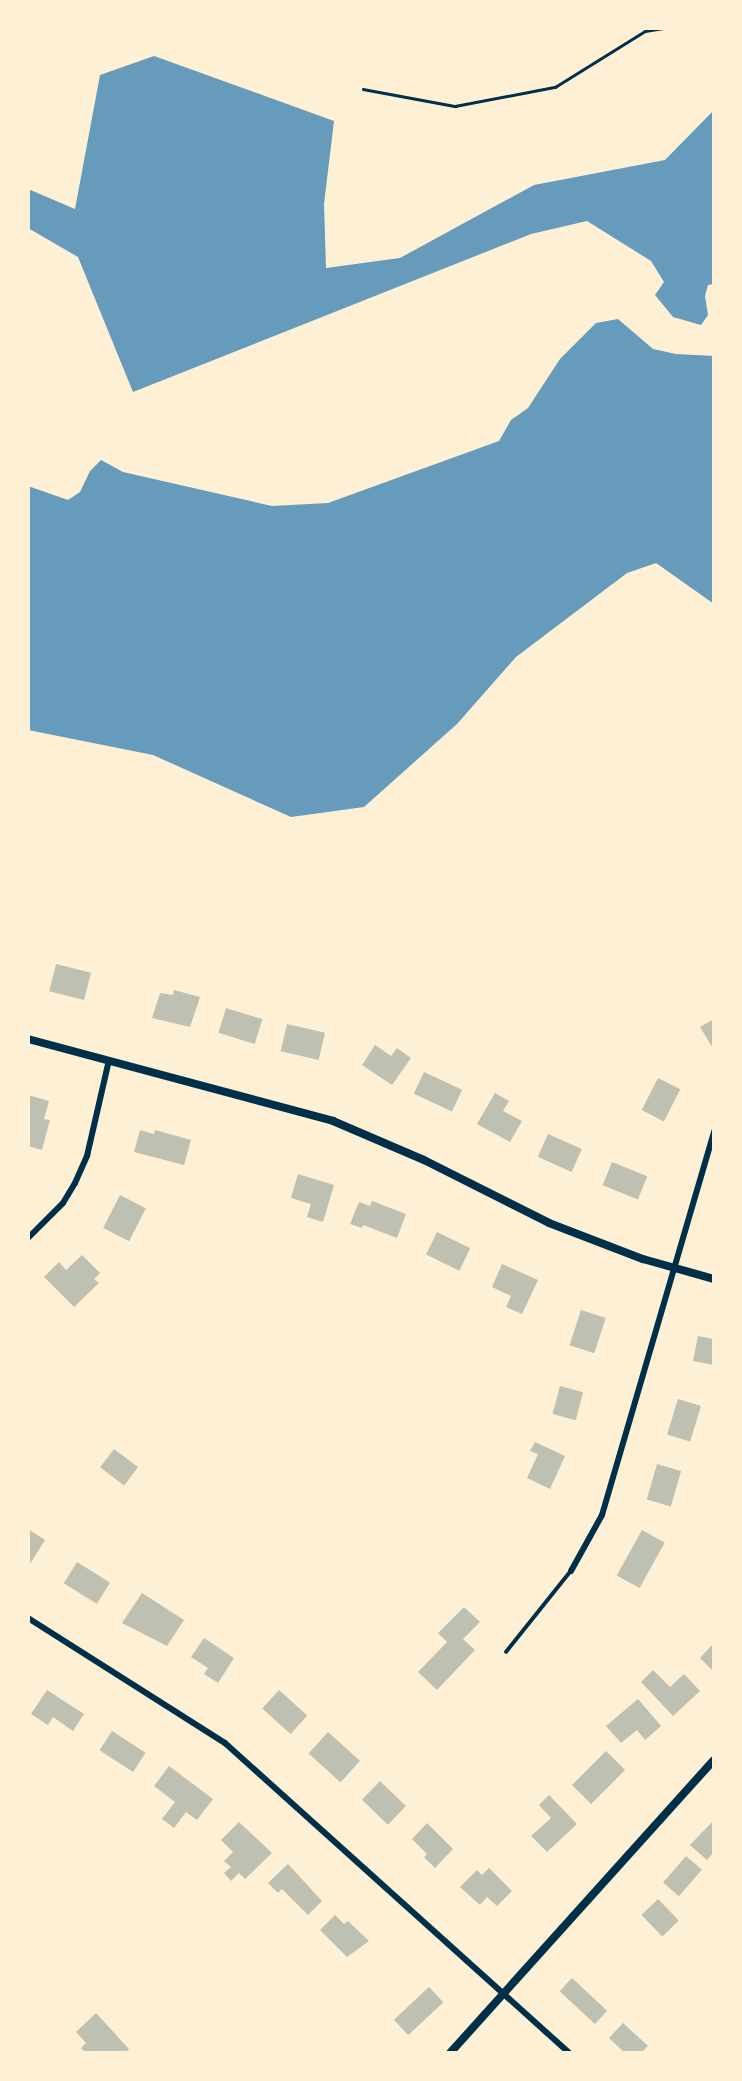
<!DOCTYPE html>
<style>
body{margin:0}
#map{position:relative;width:742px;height:2081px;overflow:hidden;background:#fdf0d5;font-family:Mulish,sans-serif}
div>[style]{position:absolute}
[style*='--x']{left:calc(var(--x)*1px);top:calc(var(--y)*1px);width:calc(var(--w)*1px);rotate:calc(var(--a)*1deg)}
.water>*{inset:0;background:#669bbc}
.building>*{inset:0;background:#bec0b2;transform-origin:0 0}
.path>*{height:2.5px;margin:-1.25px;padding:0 1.25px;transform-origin:1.25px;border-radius:1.25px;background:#003049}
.service>*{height:3.5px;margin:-1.75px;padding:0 1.75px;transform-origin:1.75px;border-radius:1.75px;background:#003049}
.minor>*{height:6px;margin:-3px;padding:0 3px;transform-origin:3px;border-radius:3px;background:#003049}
.tertiary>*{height:8px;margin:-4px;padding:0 4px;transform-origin:4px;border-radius:4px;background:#003049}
span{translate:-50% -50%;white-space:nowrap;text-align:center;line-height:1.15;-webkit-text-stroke:5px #fdf0d5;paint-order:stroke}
.frame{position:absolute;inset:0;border:30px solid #fdf0d5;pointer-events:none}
</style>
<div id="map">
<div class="water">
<i style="clip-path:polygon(154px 56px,334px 121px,324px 204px,326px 268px,400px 258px,534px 185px,665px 160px,714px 110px,714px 284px,708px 285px,705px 296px,708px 315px,701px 325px,673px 317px,655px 295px,664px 282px,651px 261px,587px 221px,531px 234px,133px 392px,78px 257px,28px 228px,28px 189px,75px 209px,100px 75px)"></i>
<i style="clip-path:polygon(618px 319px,653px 349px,676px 354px,714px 356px,714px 604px,656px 563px,627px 573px,516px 657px,457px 724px,364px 807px,291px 817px,153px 755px,28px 730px,28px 486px,68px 500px,80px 492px,90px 471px,101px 460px,123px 472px,272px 506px,328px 503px,499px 441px,511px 420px,528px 408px,560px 359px,596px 323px)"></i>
</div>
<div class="building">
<i style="left:56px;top:964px;width:36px;height:28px;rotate:14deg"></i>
<i style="clip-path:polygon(174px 990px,200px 997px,190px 1027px,152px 1018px,160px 993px,173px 995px)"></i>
<i style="left:226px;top:1008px;width:38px;height:26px;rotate:17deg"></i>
<i style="clip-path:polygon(714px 1019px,714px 1050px,700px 1027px)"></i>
<i style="left:287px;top:1024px;width:39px;height:28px;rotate:13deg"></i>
<i style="clip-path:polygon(375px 1045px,391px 1056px,397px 1048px,411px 1058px,392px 1085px,362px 1065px)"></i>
<i style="left:424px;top:1072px;width:42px;height:24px;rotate:25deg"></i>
<i style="left:658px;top:1078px;width:25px;height:36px;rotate:27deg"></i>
<i style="clip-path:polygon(495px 1093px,509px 1101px,503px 1111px,522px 1121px,510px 1142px,477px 1124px)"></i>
<i style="clip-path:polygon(28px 1095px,49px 1101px,44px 1119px,50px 1120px,42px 1150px,28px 1146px)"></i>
<i style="clip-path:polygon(140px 1130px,154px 1134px,155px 1130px,191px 1140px,184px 1165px,134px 1152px)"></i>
<i style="left:548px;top:1134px;width:37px;height:25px;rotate:24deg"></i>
<i style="left:612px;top:1162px;width:38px;height:25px;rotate:22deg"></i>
<i style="clip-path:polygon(298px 1174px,334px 1185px,323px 1222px,307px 1217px,311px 1204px,291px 1198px)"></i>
<i style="left:120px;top:1195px;width:29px;height:37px;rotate:27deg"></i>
<i style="clip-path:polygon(372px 1201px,406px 1214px,397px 1238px,363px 1225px,362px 1228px,350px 1224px,359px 1202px,370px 1206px)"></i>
<i style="left:437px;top:1232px;width:37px;height:25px;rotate:26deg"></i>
<i style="clip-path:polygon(82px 1255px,100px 1273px,94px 1279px,99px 1283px,74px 1307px,44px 1277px,59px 1262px,66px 1270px)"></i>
<i style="clip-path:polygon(502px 1264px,538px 1280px,522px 1314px,506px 1307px,511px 1296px,492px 1287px)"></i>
<i style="left:581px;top:1310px;width:26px;height:37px;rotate:18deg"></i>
<i style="clip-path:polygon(698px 1336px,714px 1339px,714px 1365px,693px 1361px)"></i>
<i style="left:560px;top:1386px;width:24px;height:29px;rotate:15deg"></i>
<i style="left:678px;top:1399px;width:24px;height:37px;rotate:17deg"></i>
<i style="clip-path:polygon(535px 1442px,565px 1456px,550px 1489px,527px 1478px,538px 1454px,530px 1451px)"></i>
<i style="left:114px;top:1449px;width:30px;height:23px;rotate:37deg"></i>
<i style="left:657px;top:1464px;width:25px;height:37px;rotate:16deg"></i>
<i style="clip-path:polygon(28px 1529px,45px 1540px,30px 1564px,28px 1563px)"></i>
<i style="left:642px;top:1530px;width:26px;height:52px;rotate:29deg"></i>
<i style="left:77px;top:1562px;width:39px;height:25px;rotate:32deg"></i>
<i style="clip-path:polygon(142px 1593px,184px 1620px,167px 1646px,122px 1623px)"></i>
<i style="clip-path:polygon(464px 1607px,480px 1622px,463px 1639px,475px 1650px,437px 1690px,418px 1672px,447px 1642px,438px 1633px)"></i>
<i style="clip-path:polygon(204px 1638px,234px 1658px,218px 1683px,204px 1674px,208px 1668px,191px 1657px)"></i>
<i style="clip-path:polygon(714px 1643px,714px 1672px,700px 1658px)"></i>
<i style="clip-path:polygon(653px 1670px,670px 1687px,684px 1674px,700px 1691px,673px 1716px,641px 1682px)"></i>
<i style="clip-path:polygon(47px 1690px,84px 1714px,73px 1731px,53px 1717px,48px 1725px,31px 1714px)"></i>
<i style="left:279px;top:1690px;width:38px;height:25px;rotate:42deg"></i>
<i style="clip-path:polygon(638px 1699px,661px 1726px,645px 1740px,637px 1730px,621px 1743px,606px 1726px)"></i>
<i style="left:112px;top:1731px;width:40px;height:23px;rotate:33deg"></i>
<i style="left:328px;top:1732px;width:43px;height:29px;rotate:42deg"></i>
<i style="left:606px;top:1751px;width:27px;height:48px;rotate:45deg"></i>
<i style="clip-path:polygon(169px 1766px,213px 1799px,197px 1820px,186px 1812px,174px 1828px,162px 1819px,175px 1802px,154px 1786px)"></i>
<i style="left:380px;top:1781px;width:36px;height:26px;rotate:44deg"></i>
<i style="clip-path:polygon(549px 1795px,577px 1824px,547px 1852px,531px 1836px,551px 1818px,539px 1805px)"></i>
<i style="clip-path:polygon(714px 1820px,714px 1852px,707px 1860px,690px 1845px)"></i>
<i style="clip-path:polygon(239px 1822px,272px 1853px,245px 1879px,239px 1873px,231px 1881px,224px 1873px,231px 1867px,224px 1861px,233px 1852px,221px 1840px)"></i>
<i style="clip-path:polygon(427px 1823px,453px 1849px,435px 1868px,424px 1857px,427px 1854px,412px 1839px)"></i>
<i style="left:686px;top:1856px;width:21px;height:35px;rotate:41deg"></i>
<i style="clip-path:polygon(288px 1864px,322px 1901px,308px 1915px,282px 1889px,278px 1893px,268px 1883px)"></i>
<i style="clip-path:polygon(489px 1868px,512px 1891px,497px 1906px,487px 1897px,480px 1905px,460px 1887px,477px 1870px,482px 1875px)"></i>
<i style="left:658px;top:1899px;width:30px;height:23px;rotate:46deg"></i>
<i style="clip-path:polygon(335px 1915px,344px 1924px,348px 1921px,369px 1941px,347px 1957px,320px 1930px)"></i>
<i style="left:572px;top:1978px;width:48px;height:18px;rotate:43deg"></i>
<i style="left:429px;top:1987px;width:21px;height:48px;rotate:47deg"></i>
<i style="clip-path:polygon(96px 2013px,129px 2049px,125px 2053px,86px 2053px,81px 2048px,86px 2043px,76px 2032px)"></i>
<i style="clip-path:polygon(623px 2023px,648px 2046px,641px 2053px,625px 2053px,609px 2038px)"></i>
</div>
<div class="path">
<i style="--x:363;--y:89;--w:94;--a:10.5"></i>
<i style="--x:455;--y:106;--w:102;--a:-10.8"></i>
<i style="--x:555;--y:87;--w:106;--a:-31.9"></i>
<i style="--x:645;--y:31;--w:18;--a:-9"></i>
</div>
<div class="service">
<i style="--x:506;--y:1652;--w:104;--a:-51.3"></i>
</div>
<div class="minor">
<i style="--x:28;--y:1238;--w:49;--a:-45"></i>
<i style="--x:63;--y:1203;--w:23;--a:-59"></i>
<i style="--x:75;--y:1183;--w:30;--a:-66"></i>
<i style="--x:87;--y:1156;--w:98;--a:-77.1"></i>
<i style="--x:571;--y:1571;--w:64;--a:-61"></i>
<i style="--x:602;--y:1515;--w:400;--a:-73.7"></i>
<i style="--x:28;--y:1618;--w:233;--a:32.4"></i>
<i style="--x:225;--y:1743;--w:463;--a:42"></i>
</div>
<div class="tertiary">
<i style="--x:28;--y:1039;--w:316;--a:15"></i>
<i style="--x:333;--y:1121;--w:99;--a:23.2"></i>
<i style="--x:424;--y:1160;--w:140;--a:26.7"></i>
<i style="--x:549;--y:1223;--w:101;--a:21"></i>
<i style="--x:643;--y:1259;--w:74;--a:15.7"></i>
<i style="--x:450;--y:2053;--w:394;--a:-48"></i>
</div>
<div class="frame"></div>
</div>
